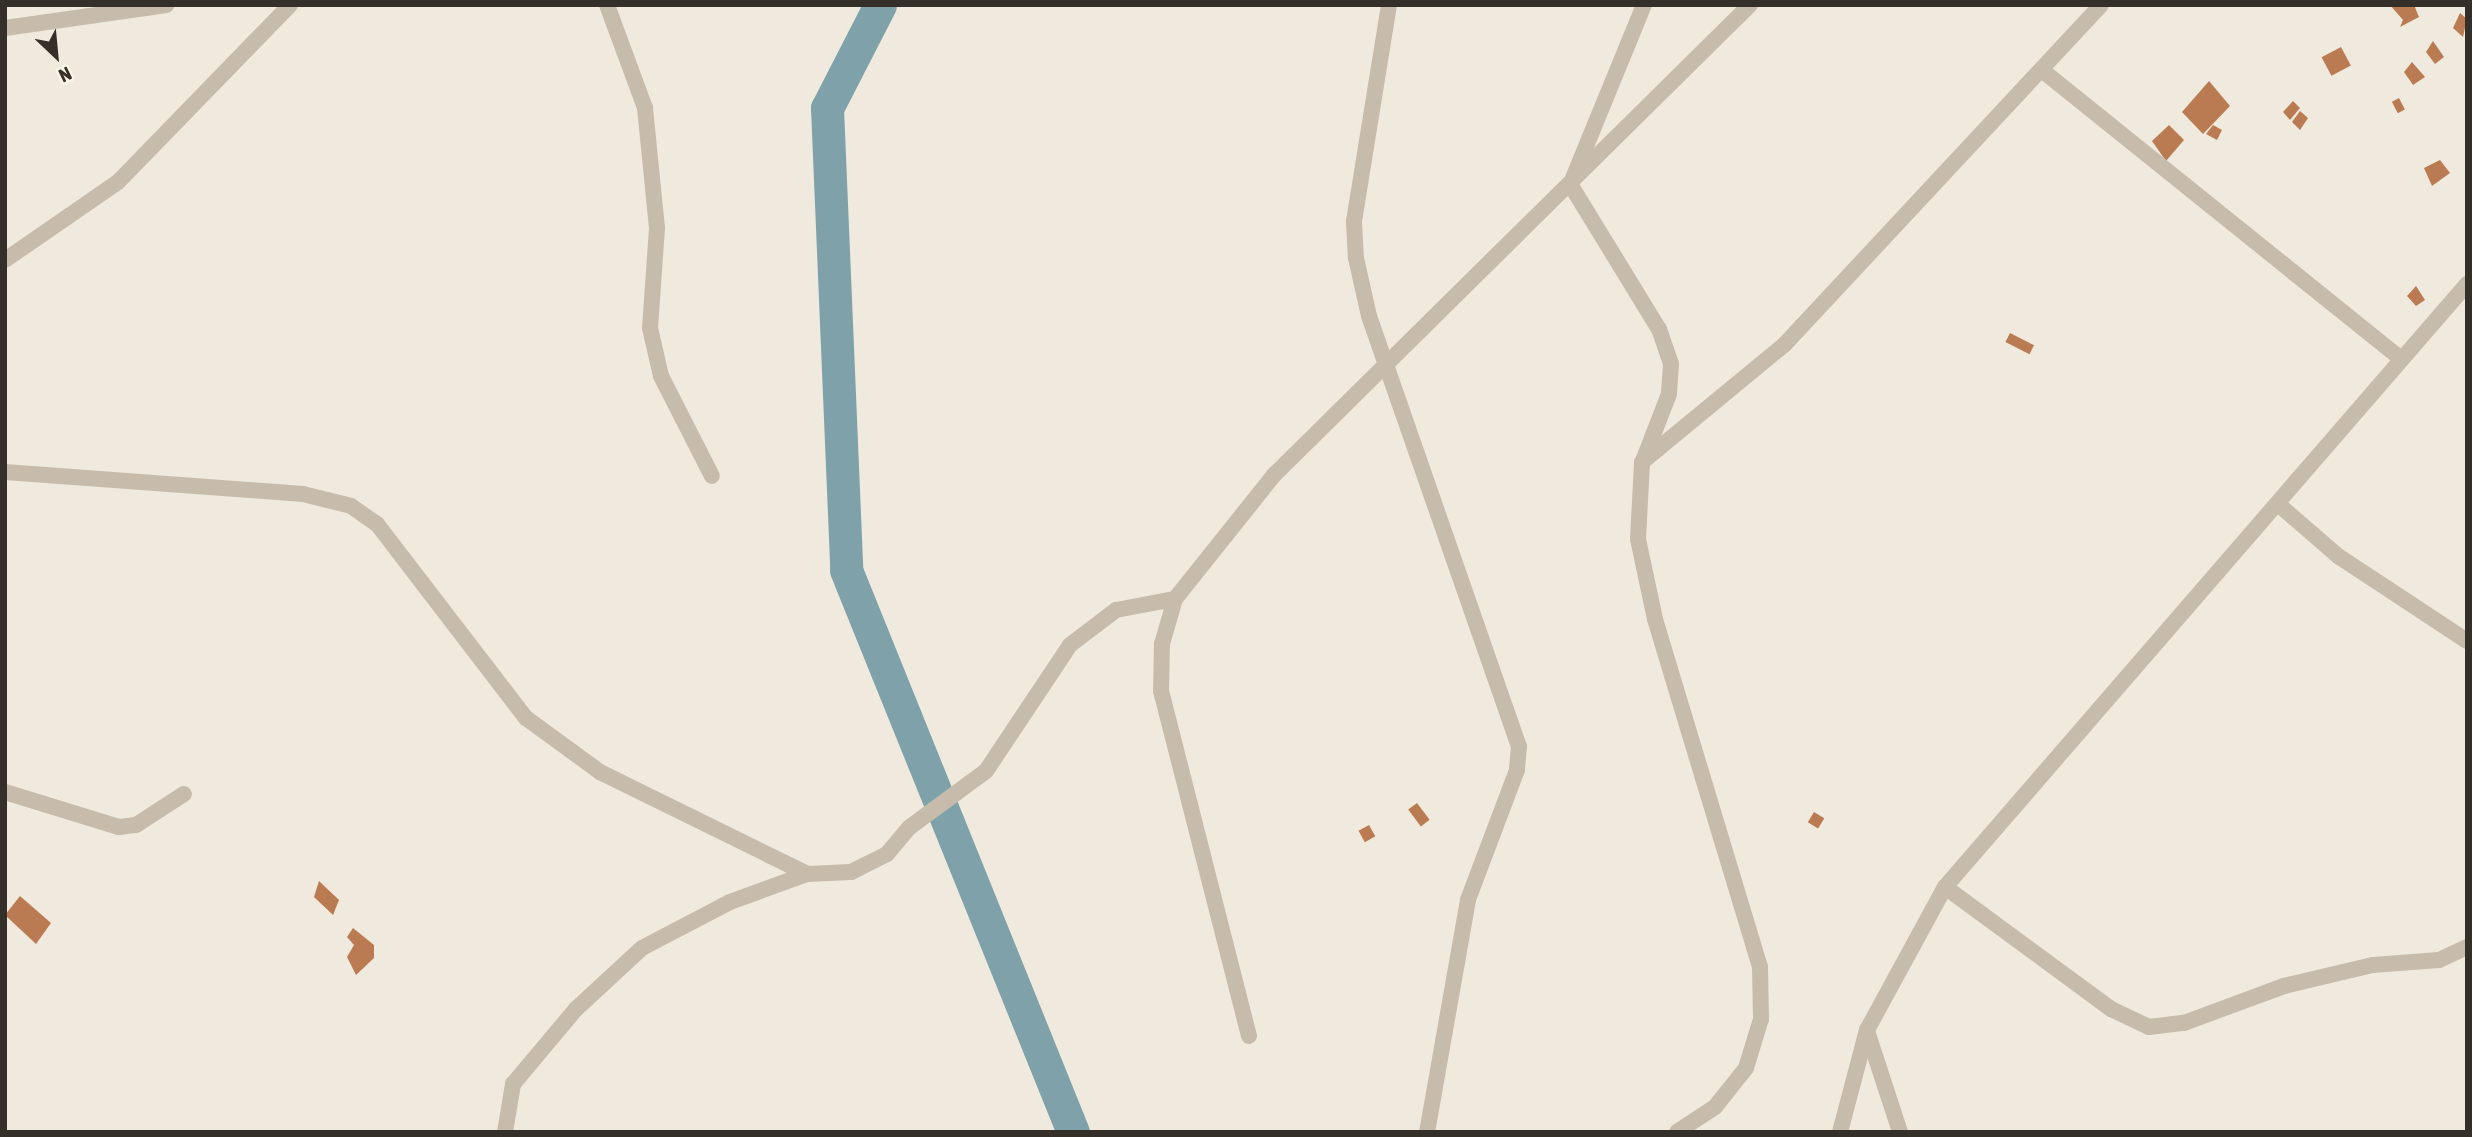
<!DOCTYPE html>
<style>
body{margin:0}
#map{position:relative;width:2472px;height:1137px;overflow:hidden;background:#f0eade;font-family:"Asap Condensed",sans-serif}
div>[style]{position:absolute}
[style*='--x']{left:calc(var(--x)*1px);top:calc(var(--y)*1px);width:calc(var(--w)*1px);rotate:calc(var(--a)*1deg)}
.river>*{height:33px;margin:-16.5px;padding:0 16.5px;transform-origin:16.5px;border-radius:16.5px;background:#7fa2aa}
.building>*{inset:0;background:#ba7b52;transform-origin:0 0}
.street>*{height:16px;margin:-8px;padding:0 8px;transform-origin:8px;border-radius:8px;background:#c7bcab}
span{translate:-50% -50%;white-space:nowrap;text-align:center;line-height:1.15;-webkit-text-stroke:5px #f8f4ea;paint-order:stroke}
.frame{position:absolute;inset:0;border:7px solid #352f29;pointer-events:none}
.north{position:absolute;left:21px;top:21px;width:70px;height:70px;-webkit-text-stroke:5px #f8f4ea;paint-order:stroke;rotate:154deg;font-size:19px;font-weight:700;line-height:28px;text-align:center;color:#352f29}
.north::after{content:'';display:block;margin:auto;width:24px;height:32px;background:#352f29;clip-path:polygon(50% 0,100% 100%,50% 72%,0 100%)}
</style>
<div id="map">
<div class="river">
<i style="--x:880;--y:5;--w:116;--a:117.2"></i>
<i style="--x:827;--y:108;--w:462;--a:87.6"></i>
<i style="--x:846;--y:570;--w:606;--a:68.01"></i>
</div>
<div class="building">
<i style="clip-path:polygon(2390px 5px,2414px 5px,2419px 17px,2400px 27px,2403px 20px)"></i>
<i style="clip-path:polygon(2460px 13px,2467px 19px,2463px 37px,2453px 28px)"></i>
<i style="clip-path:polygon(2433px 41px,2444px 57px,2435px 64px,2426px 52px)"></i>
<i style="left:2341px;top:47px;width:21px;height:22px;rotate:62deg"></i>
<i style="clip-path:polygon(2412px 62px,2425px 77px,2413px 85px,2404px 72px)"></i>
<i style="clip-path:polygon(2209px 81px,2230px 106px,2203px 134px,2182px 112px)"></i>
<i style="left:2399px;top:98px;width:13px;height:8px;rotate:63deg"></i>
<i style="clip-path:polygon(2293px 101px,2300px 108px,2290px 120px,2283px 112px)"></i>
<i style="clip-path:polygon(2300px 111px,2308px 118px,2300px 130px,2292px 122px)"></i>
<i style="clip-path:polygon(2169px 125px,2184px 140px,2166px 161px,2152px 141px)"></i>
<i style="clip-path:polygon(2213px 125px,2222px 130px,2217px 140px,2206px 134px)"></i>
<i style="clip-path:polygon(2440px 160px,2450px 173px,2432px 186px,2424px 168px)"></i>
<i style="clip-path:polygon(2416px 286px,2425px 300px,2416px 306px,2407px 296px)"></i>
<i style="left:2010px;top:333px;width:27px;height:10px;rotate:27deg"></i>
<i style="left:1417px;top:803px;width:21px;height:11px;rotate:53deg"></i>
<i style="left:1814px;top:812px;width:12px;height:12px;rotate:31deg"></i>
<i style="left:1369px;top:825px;width:13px;height:12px;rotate:61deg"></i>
<i style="clip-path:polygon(319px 881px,339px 900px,333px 915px,314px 897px)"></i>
<i style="clip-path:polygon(20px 896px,51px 923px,36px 944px,5px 915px)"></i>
<i style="clip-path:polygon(353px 928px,374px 945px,374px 958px,356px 975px,347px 957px,354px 945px,347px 937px)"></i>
</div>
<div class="street">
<i style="--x:607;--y:5;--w:110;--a:69.7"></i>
<i style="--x:645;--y:108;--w:121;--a:84.3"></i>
<i style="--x:657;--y:228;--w:100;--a:94"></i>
<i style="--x:650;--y:328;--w:49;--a:77.1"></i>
<i style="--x:661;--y:376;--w:112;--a:63"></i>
<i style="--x:1389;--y:5;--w:220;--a:99.2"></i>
<i style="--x:1354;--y:222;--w:36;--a:87"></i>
<i style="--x:1356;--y:258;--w:59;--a:77.4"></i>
<i style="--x:1369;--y:316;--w:455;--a:70.8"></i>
<i style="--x:1519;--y:746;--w:24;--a:95"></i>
<i style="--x:1517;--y:770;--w:139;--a:110.7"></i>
<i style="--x:1468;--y:900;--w:236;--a:100"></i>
<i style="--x:5;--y:28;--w:163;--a:-8.1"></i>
<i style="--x:2043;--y:71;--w:459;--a:38.8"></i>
<i style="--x:1573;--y:178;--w:187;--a:-67.7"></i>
<i style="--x:1570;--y:184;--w:170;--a:58.5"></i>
<i style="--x:1659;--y:329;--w:37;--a:71"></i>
<i style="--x:1671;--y:364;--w:30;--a:94"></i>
<i style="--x:1669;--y:394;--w:72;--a:111.2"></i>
<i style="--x:5;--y:260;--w:137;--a:-34.6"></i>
<i style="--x:118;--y:182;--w:247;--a:-45.8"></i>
<i style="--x:5;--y:472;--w:299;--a:4.2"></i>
<i style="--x:303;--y:494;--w:49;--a:14"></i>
<i style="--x:351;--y:506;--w:32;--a:35"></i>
<i style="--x:377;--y:524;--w:245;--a:52.5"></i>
<i style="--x:526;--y:718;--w:92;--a:36.1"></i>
<i style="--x:600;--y:772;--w:231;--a:26.2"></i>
<i style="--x:807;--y:874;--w:44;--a:-2.6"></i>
<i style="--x:851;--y:872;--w:40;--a:-26.6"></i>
<i style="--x:887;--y:854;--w:35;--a:-50"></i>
<i style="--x:910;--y:827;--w:94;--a:-36.4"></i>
<i style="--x:986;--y:771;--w:151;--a:-56.3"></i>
<i style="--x:1070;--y:645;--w:58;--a:-37.3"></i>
<i style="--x:1116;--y:610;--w:60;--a:-10.6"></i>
<i style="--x:2279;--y:505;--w:78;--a:40.8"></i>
<i style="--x:2338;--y:556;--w:154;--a:33.4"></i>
<i style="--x:5;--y:792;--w:119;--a:17.1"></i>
<i style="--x:119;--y:827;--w:17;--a:-7"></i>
<i style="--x:136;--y:825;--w:57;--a:-32.9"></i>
<i style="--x:1945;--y:887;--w:206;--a:36.3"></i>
<i style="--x:2111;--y:1009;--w:42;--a:25.3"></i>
<i style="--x:2149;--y:1027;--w:35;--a:-7"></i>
<i style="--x:2184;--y:1023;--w:107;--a:-20.3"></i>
<i style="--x:2284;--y:986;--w:91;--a:-13.3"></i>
<i style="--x:2373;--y:965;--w:66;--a:-4.3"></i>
<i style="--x:2439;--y:960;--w:31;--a:-25"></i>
<i style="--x:1867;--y:1031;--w:106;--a:71.9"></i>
<i style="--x:1249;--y:1036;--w:356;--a:-104.3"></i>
<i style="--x:1161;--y:691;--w:47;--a:-88.8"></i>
<i style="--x:1162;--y:644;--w:47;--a:-73.9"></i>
<i style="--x:1175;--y:599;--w:159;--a:-51.4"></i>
<i style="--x:1274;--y:475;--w:669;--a:-44.64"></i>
<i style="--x:505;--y:1132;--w:49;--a:-80.5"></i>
<i style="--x:513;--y:1084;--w:98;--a:-50"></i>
<i style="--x:576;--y:1009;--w:90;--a:-42.7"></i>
<i style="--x:642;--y:948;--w:99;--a:-27.6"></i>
<i style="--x:730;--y:902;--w:82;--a:-20"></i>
<i style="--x:1677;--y:1132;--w:45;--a:-33.3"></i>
<i style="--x:1715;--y:1107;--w:50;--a:-51.5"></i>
<i style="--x:1746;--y:1068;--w:51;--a:-73"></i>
<i style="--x:1761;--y:1019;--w:52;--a:-91.1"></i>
<i style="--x:1760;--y:967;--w:363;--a:-106.8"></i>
<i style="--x:1655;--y:619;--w:82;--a:-102"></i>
<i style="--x:1638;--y:539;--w:77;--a:-87"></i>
<i style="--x:1642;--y:462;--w:185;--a:-39.5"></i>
<i style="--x:1785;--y:344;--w:463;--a:-47"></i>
<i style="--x:1840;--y:1132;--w:106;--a:-75.2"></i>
<i style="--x:1867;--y:1030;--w:163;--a:-61.4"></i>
<i style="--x:1945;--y:887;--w:798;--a:-49.12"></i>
</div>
<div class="frame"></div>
<div class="north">N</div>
</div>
